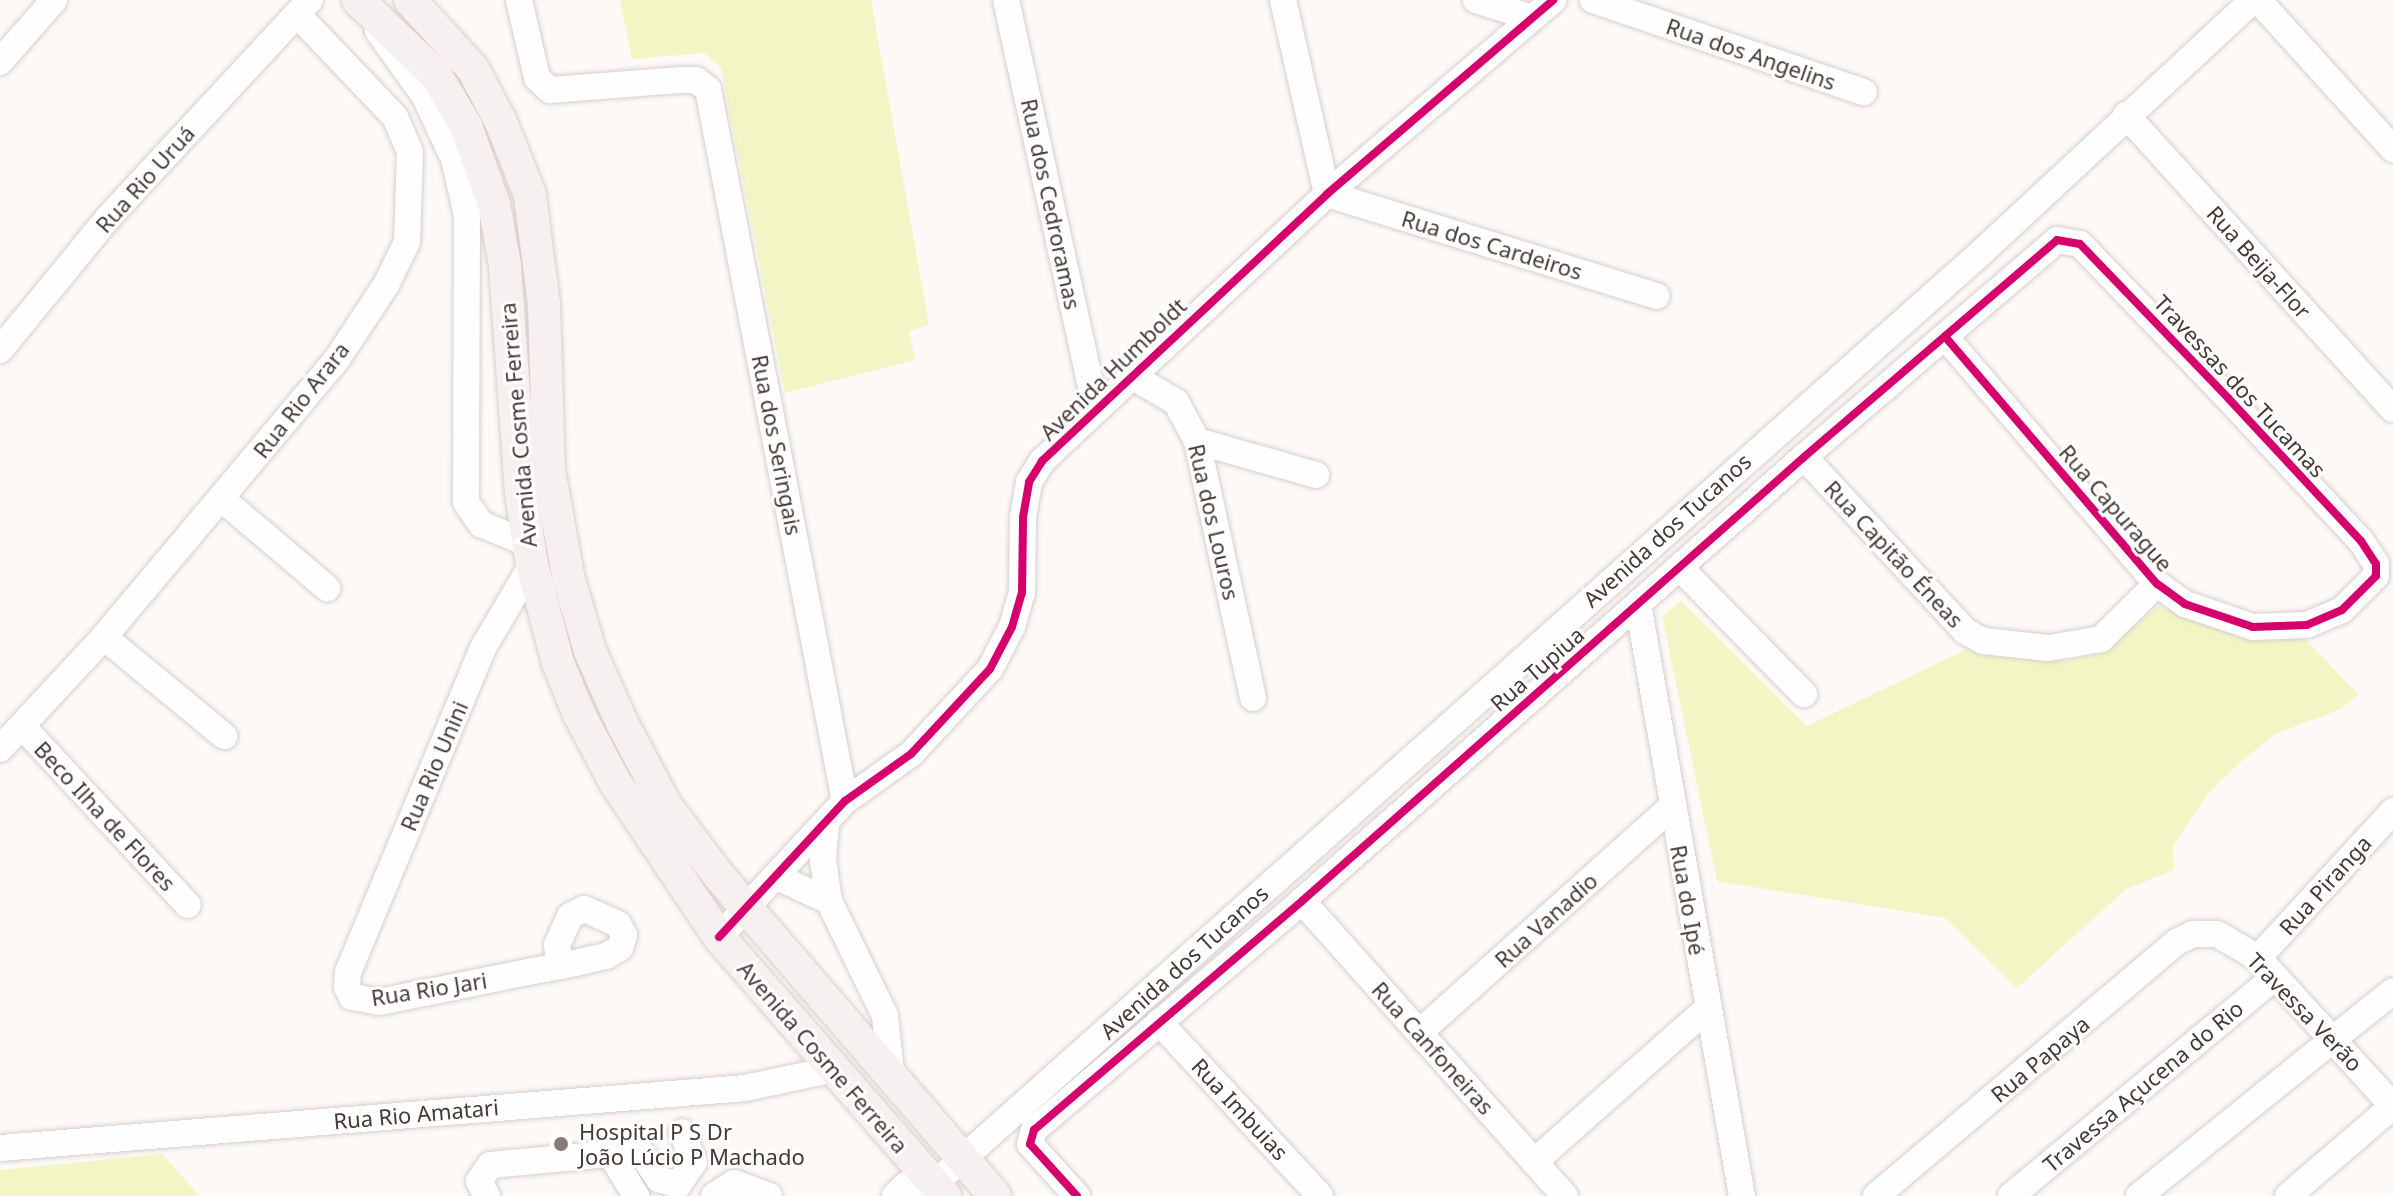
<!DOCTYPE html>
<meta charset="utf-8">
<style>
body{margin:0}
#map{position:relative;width:2393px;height:1196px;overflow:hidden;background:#fcf9f7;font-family:"Noto Sans",sans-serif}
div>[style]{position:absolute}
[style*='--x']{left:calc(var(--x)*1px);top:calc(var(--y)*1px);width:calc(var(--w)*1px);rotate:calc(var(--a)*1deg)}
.green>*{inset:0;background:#f2f6c5}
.roads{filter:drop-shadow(0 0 2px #d6cfcc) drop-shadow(0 0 2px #d6cfcc)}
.minor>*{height:26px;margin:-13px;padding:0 13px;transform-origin:13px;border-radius:13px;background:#fffefe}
.major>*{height:32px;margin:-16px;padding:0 16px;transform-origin:16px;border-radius:16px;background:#f7f0f1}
.cycleway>*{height:8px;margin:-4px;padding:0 4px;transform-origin:4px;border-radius:4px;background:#d6006c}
.dots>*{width:22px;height:22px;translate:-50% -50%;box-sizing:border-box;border:4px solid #fff;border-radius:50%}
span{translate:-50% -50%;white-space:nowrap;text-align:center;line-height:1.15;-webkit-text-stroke:6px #fff;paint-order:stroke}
.street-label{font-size:22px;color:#453934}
.poi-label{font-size:22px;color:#453934}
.left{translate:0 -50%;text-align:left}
</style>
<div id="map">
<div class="green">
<i style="clip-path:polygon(620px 0,871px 0,929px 325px,909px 331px,915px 360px,785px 393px,721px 68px,705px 53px,632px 59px)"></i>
<i style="clip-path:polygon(1681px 601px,1807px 726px,1967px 649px,2067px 661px,2100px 653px,2159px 606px,2276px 641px,2303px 637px,2358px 694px,2341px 709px,2277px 733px,2243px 760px,2208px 793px,2173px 846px,2174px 870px,2126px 889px,2017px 988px,1945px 918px,1717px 881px,1662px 616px)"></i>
<i style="clip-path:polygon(162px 1154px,200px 1196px,0 1196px,0 1170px)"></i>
</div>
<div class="roads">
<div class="minor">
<i style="--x:519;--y:0;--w:80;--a:77"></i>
<i style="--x:537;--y:78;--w:18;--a:43"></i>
<i style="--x:550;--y:90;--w:129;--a:-4.4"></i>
<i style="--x:679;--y:80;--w:17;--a:0"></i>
<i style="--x:696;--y:80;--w:15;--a:37"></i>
<i style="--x:708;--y:89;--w:725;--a:79.11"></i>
<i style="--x:1006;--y:0;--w:418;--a:77.6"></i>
<i style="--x:1283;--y:0;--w:199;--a:77.2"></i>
<i style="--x:1327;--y:194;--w:345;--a:17.2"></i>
<i style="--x:1476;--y:0;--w:57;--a:17.5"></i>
<i style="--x:1593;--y:0;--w:286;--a:18.8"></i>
<i style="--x:2258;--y:0;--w:201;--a:47.8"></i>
<i style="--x:378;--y:31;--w:79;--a:54.3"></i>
<i style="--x:424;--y:95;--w:71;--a:64.9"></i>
<i style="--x:454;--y:159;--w:57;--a:76.9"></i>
<i style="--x:467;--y:215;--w:287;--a:90.2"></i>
<i style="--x:466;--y:502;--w:27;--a:56"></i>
<i style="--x:481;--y:524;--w:52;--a:22.6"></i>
<i style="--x:0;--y:62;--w:82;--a:-48.9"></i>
<i style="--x:2126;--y:115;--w:397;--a:47.8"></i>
<i style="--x:0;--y:350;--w:171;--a:-50.7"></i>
<i style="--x:108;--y:218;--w:297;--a:-47.2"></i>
<i style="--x:1130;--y:375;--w:53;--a:30.4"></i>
<i style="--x:1176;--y:402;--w:44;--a:61.7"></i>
<i style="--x:1197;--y:441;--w:263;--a:77.7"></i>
<i style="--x:1197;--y:441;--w:124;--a:15.9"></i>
<i style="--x:1804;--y:457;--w:237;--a:47.2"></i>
<i style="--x:1965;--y:631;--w:21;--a:29"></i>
<i style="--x:1983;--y:641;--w:66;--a:6.1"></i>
<i style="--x:2049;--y:648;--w:53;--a:-9.8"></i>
<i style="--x:2101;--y:639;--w:78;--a:-44.5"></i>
<i style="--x:222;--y:499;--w:138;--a:40.3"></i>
<i style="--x:532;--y:565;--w:96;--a:120.6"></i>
<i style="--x:483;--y:648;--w:351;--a:112.6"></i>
<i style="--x:348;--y:972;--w:15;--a:94"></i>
<i style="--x:347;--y:987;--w:11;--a:63"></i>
<i style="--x:352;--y:997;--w:27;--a:10"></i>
<i style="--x:379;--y:1002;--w:157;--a:-11.4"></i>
<i style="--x:533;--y:971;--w:27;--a:-10"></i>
<i style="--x:560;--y:966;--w:15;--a:-11"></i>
<i style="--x:575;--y:963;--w:32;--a:-13"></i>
<i style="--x:606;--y:956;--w:16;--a:-30"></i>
<i style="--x:620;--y:948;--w:14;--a:-73"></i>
<i style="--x:624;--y:935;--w:13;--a:-119"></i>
<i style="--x:618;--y:924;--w:37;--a:-156"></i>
<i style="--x:584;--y:909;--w:16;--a:153"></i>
<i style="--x:570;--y:916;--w:32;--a:114"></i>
<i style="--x:557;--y:945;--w:21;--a:82"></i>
<i style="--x:1680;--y:568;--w:177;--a:45.5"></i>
<i style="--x:1638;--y:604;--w:601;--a:80.04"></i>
<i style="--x:104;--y:637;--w:156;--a:39.5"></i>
<i style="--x:22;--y:726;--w:244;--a:47.2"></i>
<i style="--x:0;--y:749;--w:153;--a:-47.1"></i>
<i style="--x:104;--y:637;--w:363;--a:-50"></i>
<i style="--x:337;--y:359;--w:89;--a:-56.5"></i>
<i style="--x:386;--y:285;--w:48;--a:-64"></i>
<i style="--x:407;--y:242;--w:90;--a:-88.1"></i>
<i style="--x:410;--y:152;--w:38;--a:-113"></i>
<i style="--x:395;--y:117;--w:142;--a:-133.6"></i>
<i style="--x:826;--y:825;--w:35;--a:95"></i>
<i style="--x:823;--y:860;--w:41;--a:81.7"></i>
<i style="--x:829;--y:901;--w:128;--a:64"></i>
<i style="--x:885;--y:1016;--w:57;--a:84"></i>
<i style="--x:775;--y:876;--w:60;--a:24.8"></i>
<i style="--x:1302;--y:901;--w:395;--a:48.3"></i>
<i style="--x:719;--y:937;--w:185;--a:-47.2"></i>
<i style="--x:845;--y:801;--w:81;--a:-35.5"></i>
<i style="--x:911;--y:754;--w:116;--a:-47.1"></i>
<i style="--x:990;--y:669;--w:47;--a:-62.4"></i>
<i style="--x:1012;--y:627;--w:35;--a:-74"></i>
<i style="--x:1022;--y:593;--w:76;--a:-89.2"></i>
<i style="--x:1023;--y:517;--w:36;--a:-80"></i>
<i style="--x:1029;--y:482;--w:25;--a:-58"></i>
<i style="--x:1042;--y:461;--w:391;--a:-43.1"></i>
<i style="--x:1327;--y:194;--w:298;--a:-40.6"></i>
<i style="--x:2258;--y:958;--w:200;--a:-47.4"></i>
<i style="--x:1159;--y:1022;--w:237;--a:47.2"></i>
<i style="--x:1420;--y:1032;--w:338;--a:-41.8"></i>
<i style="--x:0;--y:1148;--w:747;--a:-4.6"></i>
<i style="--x:745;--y:1088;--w:87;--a:-12"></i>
<i style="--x:612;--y:1156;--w:47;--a:59"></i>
<i style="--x:1534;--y:1162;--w:231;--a:-41.5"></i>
<i style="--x:934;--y:1184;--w:1404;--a:-41.65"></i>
<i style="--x:1983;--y:251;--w:369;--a:-42.9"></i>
<i style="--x:487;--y:1196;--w:17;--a:-118"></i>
<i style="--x:479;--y:1181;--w:19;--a:-55"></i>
<i style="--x:490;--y:1165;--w:151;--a:-5.3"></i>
<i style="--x:640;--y:1151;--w:34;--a:56"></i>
<i style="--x:659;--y:1179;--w:20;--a:18"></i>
<i style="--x:678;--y:1185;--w:28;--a:-55"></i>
<i style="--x:694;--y:1162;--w:32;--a:-112"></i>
<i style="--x:714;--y:1196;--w:24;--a:-33"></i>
<i style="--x:734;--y:1183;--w:37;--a:20"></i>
<i style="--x:895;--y:1196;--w:16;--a:-45"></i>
<i style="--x:906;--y:1185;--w:28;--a:-2"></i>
<i style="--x:1077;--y:1196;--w:70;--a:-132.1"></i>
<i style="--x:1030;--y:1144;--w:15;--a:-74"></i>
<i style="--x:1034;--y:1130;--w:353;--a:-40.5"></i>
<i style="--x:1302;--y:901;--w:670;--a:-41.49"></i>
<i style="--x:1804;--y:457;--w:333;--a:-40.6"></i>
<i style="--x:2057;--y:240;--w:23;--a:10"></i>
<i style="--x:2080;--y:244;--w:214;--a:46.1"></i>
<i style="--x:2228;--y:398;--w:195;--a:47.1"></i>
<i style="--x:2361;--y:541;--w:27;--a:57"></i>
<i style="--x:2376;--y:564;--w:12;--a:90"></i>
<i style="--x:2376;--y:576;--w:48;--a:135"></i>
<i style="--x:2342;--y:610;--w:38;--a:157"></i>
<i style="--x:2307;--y:625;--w:54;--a:177.9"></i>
<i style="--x:2253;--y:627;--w:72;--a:-161.3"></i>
<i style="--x:2185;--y:604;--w:34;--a:-144"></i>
<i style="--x:2157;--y:584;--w:326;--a:-130.6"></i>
<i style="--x:1876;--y:1196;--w:394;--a:-40.2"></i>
<i style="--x:2177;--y:942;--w:18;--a:-27"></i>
<i style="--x:2193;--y:934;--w:24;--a:0"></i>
<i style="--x:2217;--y:934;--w:48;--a:30.3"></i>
<i style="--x:2258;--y:958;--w:200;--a:47.6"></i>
<i style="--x:2011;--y:1196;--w:343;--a:-39.7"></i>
<i style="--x:2139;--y:1196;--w:326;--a:-38.9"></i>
<i style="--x:2288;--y:1196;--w:138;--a:-40.6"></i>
</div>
<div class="major">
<i style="--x:358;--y:0;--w:108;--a:43.9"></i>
<i style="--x:436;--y:75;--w:59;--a:59.5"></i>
<i style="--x:466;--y:126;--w:83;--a:70.3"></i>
<i style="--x:494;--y:204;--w:62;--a:79.8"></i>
<i style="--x:505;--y:265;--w:228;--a:86"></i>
<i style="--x:521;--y:492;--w:74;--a:81.4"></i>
<i style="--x:532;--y:565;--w:101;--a:75.1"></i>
<i style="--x:558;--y:663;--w:55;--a:67.6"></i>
<i style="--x:579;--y:714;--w:77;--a:62.1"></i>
<i style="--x:615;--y:782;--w:187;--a:56.1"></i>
<i style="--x:719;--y:937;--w:344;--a:48.9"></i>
<i style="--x:410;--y:0;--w:93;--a:47.6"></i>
<i style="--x:473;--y:69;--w:60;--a:62.2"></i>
<i style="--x:501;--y:122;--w:79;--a:68.3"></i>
<i style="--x:530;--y:195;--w:110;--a:82.7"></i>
<i style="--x:544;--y:304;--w:166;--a:88.3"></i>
<i style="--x:549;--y:470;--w:108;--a:79.8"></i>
<i style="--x:568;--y:576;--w:78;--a:73.7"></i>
<i style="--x:590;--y:651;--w:79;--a:66"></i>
<i style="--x:622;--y:723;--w:94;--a:62.1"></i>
<i style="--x:666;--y:806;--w:86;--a:53"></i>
<i style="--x:718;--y:875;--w:424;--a:49.2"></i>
</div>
</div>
<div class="cycleway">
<i style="--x:719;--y:937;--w:185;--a:-47.2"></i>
<i style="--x:845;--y:801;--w:81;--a:-35.5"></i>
<i style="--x:911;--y:754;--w:116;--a:-47.1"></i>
<i style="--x:990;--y:669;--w:47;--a:-62.4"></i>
<i style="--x:1012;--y:627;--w:35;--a:-74"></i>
<i style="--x:1022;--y:593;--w:76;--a:-89.2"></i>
<i style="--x:1023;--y:517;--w:36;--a:-80"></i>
<i style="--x:1029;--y:482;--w:25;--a:-58"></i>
<i style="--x:1042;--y:461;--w:391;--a:-43.1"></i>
<i style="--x:1327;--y:194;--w:298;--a:-40.6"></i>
<i style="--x:1077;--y:1196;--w:70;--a:-132.1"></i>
<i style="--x:1030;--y:1144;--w:15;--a:-74"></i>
<i style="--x:1034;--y:1130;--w:353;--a:-40.5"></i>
<i style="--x:1302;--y:901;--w:670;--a:-41.49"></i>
<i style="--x:1804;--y:457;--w:333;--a:-40.6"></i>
<i style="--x:2057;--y:240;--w:23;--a:10"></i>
<i style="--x:2080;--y:244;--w:214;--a:46.1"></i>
<i style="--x:2228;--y:398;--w:195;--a:47.1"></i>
<i style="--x:2361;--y:541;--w:27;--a:57"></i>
<i style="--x:2376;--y:564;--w:12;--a:90"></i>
<i style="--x:2376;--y:576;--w:48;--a:135"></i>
<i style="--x:2342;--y:610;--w:38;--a:157"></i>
<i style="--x:2307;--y:625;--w:54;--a:177.9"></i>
<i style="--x:2253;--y:627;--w:72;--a:-161.3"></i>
<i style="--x:2185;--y:604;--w:34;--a:-144"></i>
<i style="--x:2157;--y:584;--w:326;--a:-130.6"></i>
</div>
<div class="dots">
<i style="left:561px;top:1144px;background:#857c78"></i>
</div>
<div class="street-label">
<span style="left:1751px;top:54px;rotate:19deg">Rua dos Angelins</span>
<span style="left:145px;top:179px;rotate:-48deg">Rua Rio Uruá</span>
<span style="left:1051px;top:204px;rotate:78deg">Rua dos Cedroramas</span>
<span style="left:1492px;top:245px;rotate:17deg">Rua dos Cardeiros</span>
<span style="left:2259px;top:262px;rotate:48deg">Rua Beija-Flor</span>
<span style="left:1113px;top:369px;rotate:-44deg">Avenida Humboldt</span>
<span style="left:2240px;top:386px;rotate:47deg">Travessas dos Tucamas</span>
<span style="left:301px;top:400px;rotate:-52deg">Rua Rio Arara</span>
<span style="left:518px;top:425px;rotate:-95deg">Avenida Cosme Ferreira</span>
<span style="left:777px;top:445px;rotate:79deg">Rua dos Seringais</span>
<span style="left:2116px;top:508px;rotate:49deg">Rua Capurague</span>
<span style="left:1214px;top:522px;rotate:77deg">Rua dos Louros</span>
<span style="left:1667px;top:530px;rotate:-42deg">Avenida dos Tucanos</span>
<span style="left:1894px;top:554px;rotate:47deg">Rua Capitão Éneas</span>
<span style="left:1537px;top:669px;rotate:-41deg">Rua Tupiua</span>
<span style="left:434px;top:766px;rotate:-67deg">Rua Rio Unini</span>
<span style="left:105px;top:816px;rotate:47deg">Beco Ilha de Flores</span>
<span style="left:2325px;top:885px;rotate:-48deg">Rua Piranga</span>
<span style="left:1688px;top:900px;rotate:80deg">Rua do Ipé</span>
<span style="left:1546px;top:920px;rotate:-42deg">Rua Vanadio</span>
<span style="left:1184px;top:962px;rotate:-42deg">Avenida dos Tucanos</span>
<span style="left:429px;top:989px;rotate:-9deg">Rua Rio Jari</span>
<span style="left:2305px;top:1012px;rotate:46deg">Travessa Verão</span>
<span style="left:1433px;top:1048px;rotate:48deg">Rua Canfoneiras</span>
<span style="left:823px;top:1057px;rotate:49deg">Avenida Cosme Ferreira</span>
<span style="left:2040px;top:1059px;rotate:-40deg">Rua Papaya</span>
<span style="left:2143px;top:1086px;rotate:-40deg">Travessa Açucena do Rio</span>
<span style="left:1240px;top:1109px;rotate:47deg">Rua Imbuias</span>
<span style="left:416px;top:1114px;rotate:-5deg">Rua Rio Amatari</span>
</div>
<div class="poi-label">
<span class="left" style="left:579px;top:1144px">Hospital P S Dr<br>João Lúcio P Machado</span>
</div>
</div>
